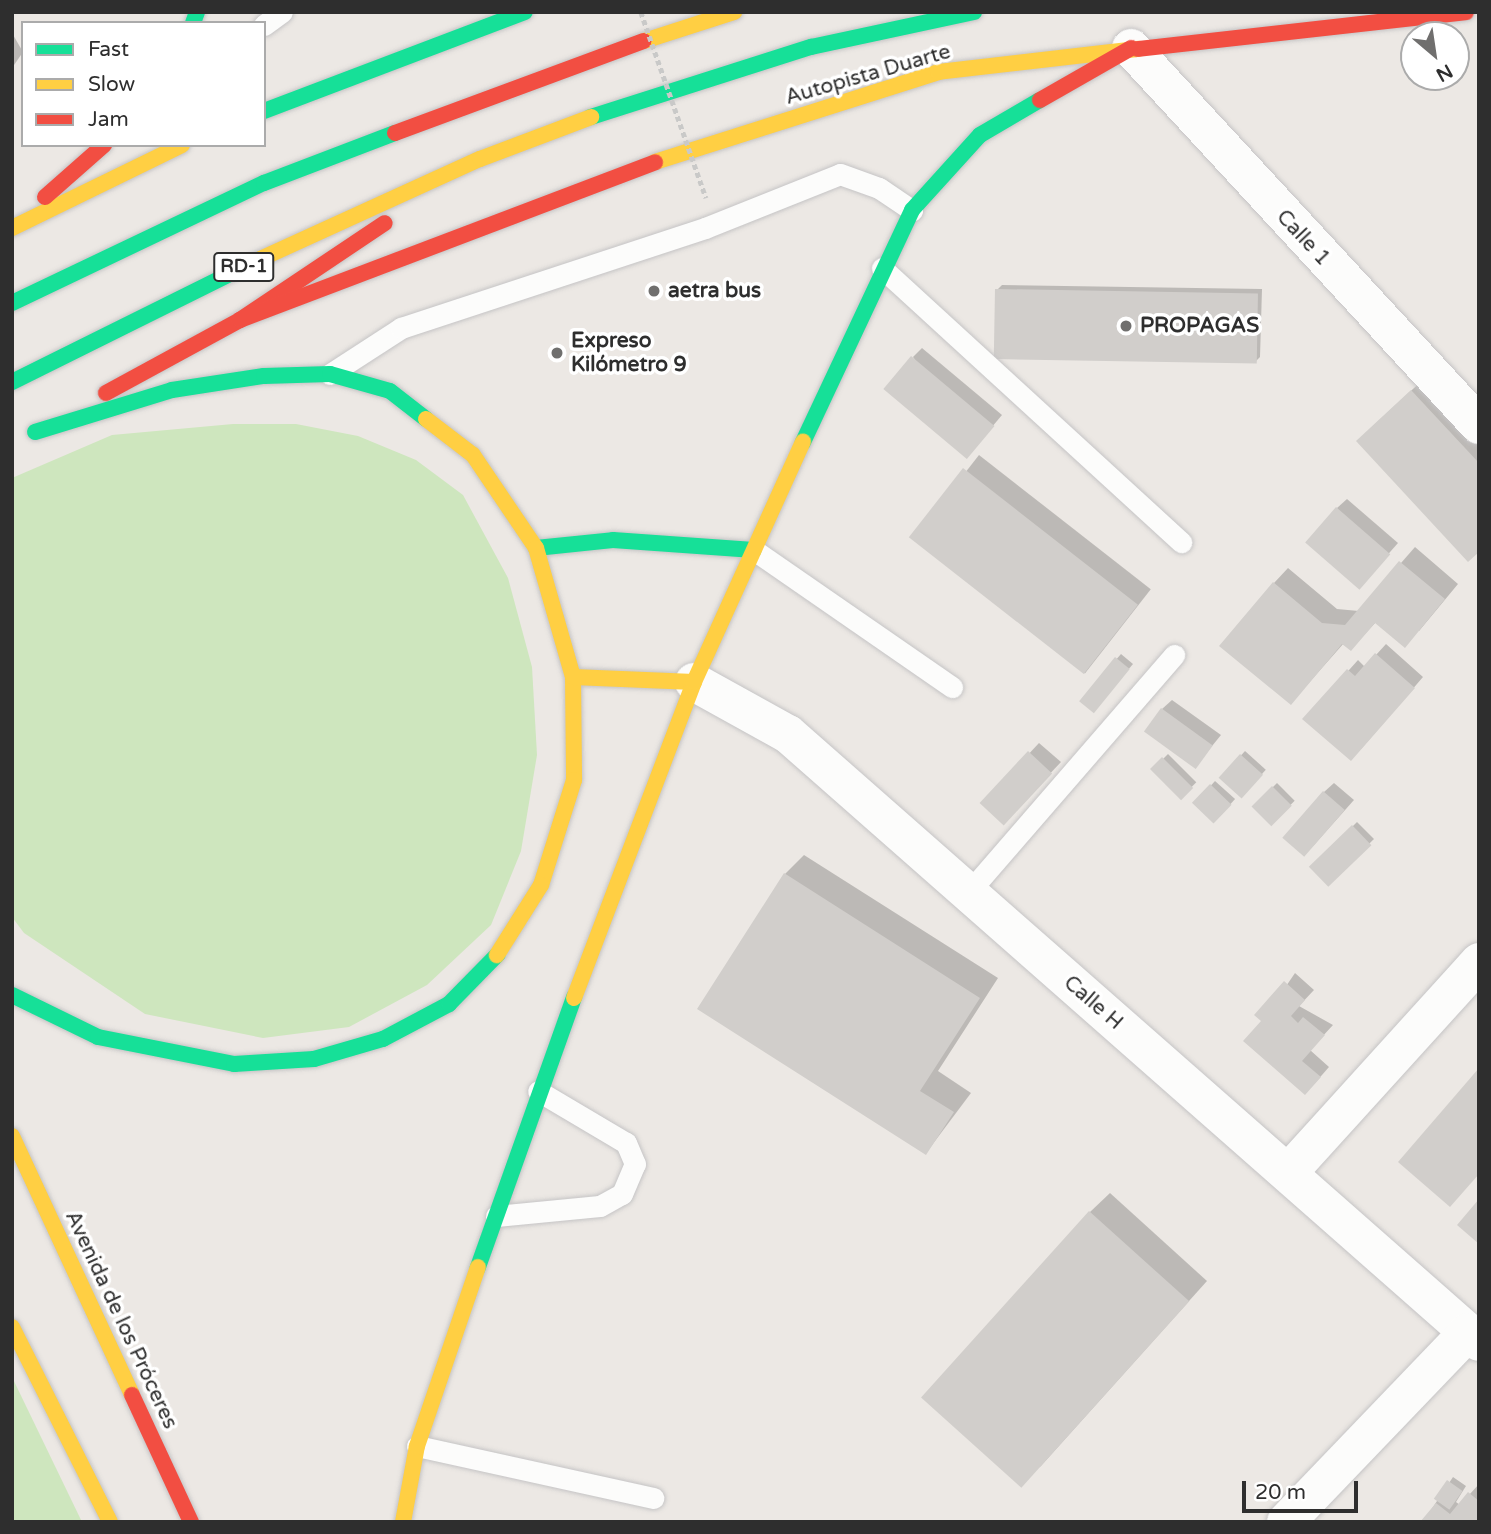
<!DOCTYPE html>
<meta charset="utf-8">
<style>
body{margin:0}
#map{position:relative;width:1491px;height:1534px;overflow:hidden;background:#ece8e4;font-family:"Varela Round",sans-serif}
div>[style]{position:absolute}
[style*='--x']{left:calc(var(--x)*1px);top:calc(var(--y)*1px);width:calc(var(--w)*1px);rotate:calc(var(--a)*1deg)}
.green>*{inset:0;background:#cee6be}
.shadow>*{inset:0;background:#0003;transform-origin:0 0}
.building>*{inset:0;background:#d1cecb;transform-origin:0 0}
.roads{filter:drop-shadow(0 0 2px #c5c4c5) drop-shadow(0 0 2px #c5c4c5)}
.lane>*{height:21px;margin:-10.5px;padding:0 10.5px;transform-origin:10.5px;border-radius:10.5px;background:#fcfcfb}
.street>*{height:38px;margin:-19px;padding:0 19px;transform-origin:19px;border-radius:19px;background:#fcfcfb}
.fast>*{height:16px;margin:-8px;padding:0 8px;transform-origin:8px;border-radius:8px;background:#16e098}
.slow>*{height:16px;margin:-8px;padding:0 8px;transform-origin:8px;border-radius:8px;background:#ffcf43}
.jam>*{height:16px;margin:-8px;padding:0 8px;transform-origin:8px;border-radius:8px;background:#f24e42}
.path-bridge>*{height:4.5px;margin-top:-2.25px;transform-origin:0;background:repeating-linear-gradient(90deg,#c9c9c8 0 5px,transparent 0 8.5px)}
.dots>*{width:19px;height:19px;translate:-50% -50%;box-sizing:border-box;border:4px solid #fff;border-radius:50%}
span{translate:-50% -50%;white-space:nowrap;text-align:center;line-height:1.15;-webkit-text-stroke:7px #fff;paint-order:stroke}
.shield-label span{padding:2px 5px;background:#fff;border:2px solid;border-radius:5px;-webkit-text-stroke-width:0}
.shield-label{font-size:19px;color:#2e2e2e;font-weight:700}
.street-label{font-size:21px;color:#2e2e2e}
.poi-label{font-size:21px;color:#2e2e2e;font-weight:700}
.left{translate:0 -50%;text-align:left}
.frame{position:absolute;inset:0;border:14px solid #2e2e2e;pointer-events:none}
.legend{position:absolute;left:21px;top:21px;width:245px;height:126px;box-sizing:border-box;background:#fff;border:2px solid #ababab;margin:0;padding:9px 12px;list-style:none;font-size:21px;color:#2e2e2e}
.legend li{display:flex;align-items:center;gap:14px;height:35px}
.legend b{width:35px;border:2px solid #ababab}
.north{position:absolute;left:1400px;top:21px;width:70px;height:70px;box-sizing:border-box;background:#fff;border:2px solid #ababab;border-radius:50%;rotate:151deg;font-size:19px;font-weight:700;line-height:28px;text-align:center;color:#2e2e2e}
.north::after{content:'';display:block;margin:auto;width:24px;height:32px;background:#706f6e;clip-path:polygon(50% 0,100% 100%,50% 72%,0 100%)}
.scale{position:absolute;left:1242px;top:1481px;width:116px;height:32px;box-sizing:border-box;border:4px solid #2e2e2e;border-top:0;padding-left:9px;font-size:21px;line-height:24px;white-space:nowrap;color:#2e2e2e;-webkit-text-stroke:5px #fff;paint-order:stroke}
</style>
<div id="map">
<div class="green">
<i style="clip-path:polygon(233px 424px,296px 424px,358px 436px,416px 460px,463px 495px,508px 578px,532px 667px,537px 755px,521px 851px,491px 925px,427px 985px,349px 1027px,263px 1038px,145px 1014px,24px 933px,12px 917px,12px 478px,112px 435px)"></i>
<i style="clip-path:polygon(12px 1377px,82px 1522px,12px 1522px)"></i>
</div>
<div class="shadow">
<i style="clip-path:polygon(12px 33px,23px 52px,12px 68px)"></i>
<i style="clip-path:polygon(1002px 285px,1262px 289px,1260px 357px,1256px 361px,997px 290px)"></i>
<i style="clip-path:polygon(922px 348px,1002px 415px,976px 446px,913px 357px)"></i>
<i style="clip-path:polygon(1427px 376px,1479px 433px,1479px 549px,1373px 426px)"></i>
<i style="left:979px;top:455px;width:218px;height:107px;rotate:38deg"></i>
<i style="clip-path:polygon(1347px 499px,1398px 543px,1368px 577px,1337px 508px)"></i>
<i style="clip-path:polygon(1415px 547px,1458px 584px,1419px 631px,1376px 622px,1351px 649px,1344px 643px,1291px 703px,1274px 583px,1288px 568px,1337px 609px,1359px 611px)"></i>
<i style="clip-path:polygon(1386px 644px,1423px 677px,1361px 749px,1305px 719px,1358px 660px,1365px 667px)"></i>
<i style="clip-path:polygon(1121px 654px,1133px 664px,1097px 707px,1080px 701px)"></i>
<i style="clip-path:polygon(1172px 700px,1221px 735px,1195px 767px,1162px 709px)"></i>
<i style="clip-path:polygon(1039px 743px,1061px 762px,1013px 813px,983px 803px)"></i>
<i style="left:1245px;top:751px;width:28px;height:36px;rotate:42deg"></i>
<i style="left:1168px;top:754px;width:40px;height:21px;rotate:45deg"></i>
<i style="left:1215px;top:781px;width:27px;height:30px;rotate:42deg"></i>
<i style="left:1277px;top:783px;width:25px;height:33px;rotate:45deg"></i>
<i style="clip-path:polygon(1334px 783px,1354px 800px,1313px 846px,1324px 792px)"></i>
<i style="left:1357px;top:822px;width:24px;height:64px;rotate:45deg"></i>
<i style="clip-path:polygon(804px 855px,998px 978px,938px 1071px,971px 1093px,926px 1153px,785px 874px)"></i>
<i style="clip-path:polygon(1295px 973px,1314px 990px,1299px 1006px,1333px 1025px,1310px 1050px,1329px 1067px,1315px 1083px,1263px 1020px)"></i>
<i style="clip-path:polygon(1110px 1193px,1207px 1281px,1040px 1467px,1090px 1212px)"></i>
<i style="clip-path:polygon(1453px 1477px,1466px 1486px,1456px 1502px,1460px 1505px,1479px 1484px,1479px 1522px,1423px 1522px)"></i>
</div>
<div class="building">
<i style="left:995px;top:289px;width:263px;height:70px;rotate:1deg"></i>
<i style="left:911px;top:356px;width:109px;height:43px;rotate:40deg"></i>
<i style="clip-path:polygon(1411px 390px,1479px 463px,1479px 552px,1468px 562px,1356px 441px)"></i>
<i style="left:963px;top:468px;width:222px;height:88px;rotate:38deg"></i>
<i style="left:1336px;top:507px;width:72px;height:47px;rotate:41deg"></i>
<i style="clip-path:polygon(1399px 561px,1445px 599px,1405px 648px,1375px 623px,1351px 651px,1342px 644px,1291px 705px,1219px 646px,1273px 582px,1322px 623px,1345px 625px)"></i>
<i style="clip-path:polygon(1375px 653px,1415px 688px,1351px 761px,1302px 719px,1347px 669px,1355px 676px)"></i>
<i style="left:1115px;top:657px;width:19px;height:57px;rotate:39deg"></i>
<i style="left:1161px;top:708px;width:64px;height:29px;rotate:36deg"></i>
<i style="left:1028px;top:751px;width:33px;height:71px;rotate:43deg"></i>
<i style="left:1240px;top:754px;width:31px;height:32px;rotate:42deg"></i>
<i style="left:1162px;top:757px;width:44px;height:17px;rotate:45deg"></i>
<i style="left:1210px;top:784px;width:30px;height:26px;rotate:44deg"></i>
<i style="left:1272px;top:786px;width:28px;height:29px;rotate:45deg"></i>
<i style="left:1323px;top:791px;width:29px;height:62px;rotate:41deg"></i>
<i style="left:1352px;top:825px;width:28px;height:60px;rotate:46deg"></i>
<i style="clip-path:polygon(784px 873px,980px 998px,920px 1091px,954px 1112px,926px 1155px,697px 1009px)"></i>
<i style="clip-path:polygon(1284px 981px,1305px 1000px,1291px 1016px,1298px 1023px,1303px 1017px,1325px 1035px,1302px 1061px,1321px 1077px,1305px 1095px,1243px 1041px,1261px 1021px,1254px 1015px)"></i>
<i style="clip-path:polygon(1479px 1068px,1479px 1174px,1450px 1207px,1398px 1162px)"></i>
<i style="clip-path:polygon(1479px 1199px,1479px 1244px,1457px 1225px)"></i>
<i style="left:1089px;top:1211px;width:135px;height:251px;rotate:42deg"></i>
<i style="left:1447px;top:1480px;width:19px;height:23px;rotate:35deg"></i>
<i style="clip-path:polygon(1468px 1492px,1479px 1501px,1479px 1522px,1420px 1522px,1436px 1503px,1450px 1514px)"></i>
</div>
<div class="roads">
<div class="lane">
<i style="--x:264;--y:25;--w:22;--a:-36"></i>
<i style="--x:882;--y:268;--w:406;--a:42.5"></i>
<i style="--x:330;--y:374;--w:85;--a:-32.9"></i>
<i style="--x:401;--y:328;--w:320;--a:-18.2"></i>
<i style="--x:705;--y:228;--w:145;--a:-21.8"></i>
<i style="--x:840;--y:174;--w:41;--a:19.7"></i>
<i style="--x:879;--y:188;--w:40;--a:34"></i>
<i style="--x:754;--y:550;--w:241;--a:34.7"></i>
<i style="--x:968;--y:893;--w:315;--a:-49.1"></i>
<i style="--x:496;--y:1216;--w:104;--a:-5.5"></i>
<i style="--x:600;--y:1206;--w:25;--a:-29"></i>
<i style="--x:622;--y:1194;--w:33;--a:-67"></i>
<i style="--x:635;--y:1164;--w:23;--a:-113"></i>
<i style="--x:626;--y:1143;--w:102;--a:-149.4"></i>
<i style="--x:417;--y:1446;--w:242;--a:12.4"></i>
</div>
<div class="street">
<i style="--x:1131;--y:48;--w:513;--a:47.29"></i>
<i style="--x:694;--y:682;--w:107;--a:29"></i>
<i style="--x:788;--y:734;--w:920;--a:41.34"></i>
<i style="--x:1288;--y:1173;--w:285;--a:-47.8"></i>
<i style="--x:1286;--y:1522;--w:263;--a:-46.2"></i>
</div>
<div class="fast">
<i style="--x:193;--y:23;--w:12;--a:-70"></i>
<i style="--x:264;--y:111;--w:279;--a:-20.8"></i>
<i style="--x:591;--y:117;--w:231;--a:-17.7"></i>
<i style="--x:811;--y:47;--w:167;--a:-12.1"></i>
<i style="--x:12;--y:303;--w:279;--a:-25.5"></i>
<i style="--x:264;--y:183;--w:140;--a:-20.9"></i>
<i style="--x:12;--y:382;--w:275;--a:-26.4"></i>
<i style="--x:35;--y:432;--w:143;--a:-17"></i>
<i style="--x:172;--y:390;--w:93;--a:-8.7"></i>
<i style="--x:264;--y:376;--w:66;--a:-1.7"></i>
<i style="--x:330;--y:374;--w:62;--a:15.8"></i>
<i style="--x:390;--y:391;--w:46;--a:37.9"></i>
<i style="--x:803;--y:442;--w:256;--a:-64.8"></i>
<i style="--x:912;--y:210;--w:101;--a:-47.8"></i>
<i style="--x:980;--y:135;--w:69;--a:-30.3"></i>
<i style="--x:536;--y:548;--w:77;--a:-5.9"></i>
<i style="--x:613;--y:540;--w:141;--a:4.1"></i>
<i style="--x:12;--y:995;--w:96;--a:26"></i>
<i style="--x:98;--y:1037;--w:139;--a:11.2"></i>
<i style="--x:234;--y:1064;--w:80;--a:-3.6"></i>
<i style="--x:314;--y:1059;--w:72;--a:-16.2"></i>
<i style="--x:383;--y:1039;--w:75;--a:-27.9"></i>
<i style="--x:449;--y:1004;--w:69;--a:-45.6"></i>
<i style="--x:478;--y:1267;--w:286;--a:-70.4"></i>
</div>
<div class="slow">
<i style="--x:644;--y:41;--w:95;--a:-17.9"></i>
<i style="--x:655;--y:162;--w:297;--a:-17.6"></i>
<i style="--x:938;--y:72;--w:201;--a:-6.6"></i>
<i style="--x:12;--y:228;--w:189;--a:-26"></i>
<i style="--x:258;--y:260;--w:244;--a:-24.5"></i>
<i style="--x:480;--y:159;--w:119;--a:-20.7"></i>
<i style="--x:426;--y:419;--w:59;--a:37.5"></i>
<i style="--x:473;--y:455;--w:112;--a:55.9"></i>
<i style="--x:536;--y:548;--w:134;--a:74"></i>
<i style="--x:573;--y:677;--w:103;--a:89.4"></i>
<i style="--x:574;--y:780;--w:110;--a:107.4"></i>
<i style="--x:541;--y:885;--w:83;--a:122.2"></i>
<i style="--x:573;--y:677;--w:121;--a:2.4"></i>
<i style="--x:574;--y:998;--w:338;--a:-69.2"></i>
<i style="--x:694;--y:682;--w:264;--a:-65.6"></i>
<i style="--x:12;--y:1136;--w:285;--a:65.1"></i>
<i style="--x:12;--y:1327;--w:218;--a:63.3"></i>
<i style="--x:403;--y:1522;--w:77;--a:-79.6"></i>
<i style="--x:417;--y:1446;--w:189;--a:-71.2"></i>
</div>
<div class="jam">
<i style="--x:1138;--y:49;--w:330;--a:-6.4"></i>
<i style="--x:1040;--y:100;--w:105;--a:-29.7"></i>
<i style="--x:395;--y:133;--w:265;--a:-20.3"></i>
<i style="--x:45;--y:197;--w:79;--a:-41.4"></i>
<i style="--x:240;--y:320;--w:174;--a:-33.8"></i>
<i style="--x:106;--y:393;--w:153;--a:-28.6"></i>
<i style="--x:240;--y:320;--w:444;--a:-20.8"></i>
<i style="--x:132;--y:1395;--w:140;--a:65.1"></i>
</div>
</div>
<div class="path-bridge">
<i style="--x:641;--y:12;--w:197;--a:70.7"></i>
</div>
<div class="dots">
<i style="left:654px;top:291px;background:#706f6e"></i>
<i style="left:1126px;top:326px;background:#706f6e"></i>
<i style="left:557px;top:353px;background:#706f6e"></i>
</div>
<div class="shield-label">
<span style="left:244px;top:267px">RD-1</span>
</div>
<div class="street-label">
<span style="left:868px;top:75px;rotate:-16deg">Autopista Duarte</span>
<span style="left:1303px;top:238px;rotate:47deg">Calle 1</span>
<span style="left:1093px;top:1003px;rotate:41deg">Calle H</span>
<span style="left:121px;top:1320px;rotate:65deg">Avenida de los Próceres</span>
</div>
<div class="poi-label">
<span class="left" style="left:668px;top:291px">aetra bus</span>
<span class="left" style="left:1140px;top:326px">PROPAGAS</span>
<span class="left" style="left:571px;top:353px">Expreso<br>Kilómetro 9</span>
</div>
<div class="frame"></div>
<ul class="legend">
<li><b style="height:9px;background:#16e098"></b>Fast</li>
<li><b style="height:9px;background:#ffcf43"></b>Slow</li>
<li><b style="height:9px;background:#f24e42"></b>Jam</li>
</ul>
<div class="north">N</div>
<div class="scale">20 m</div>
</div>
